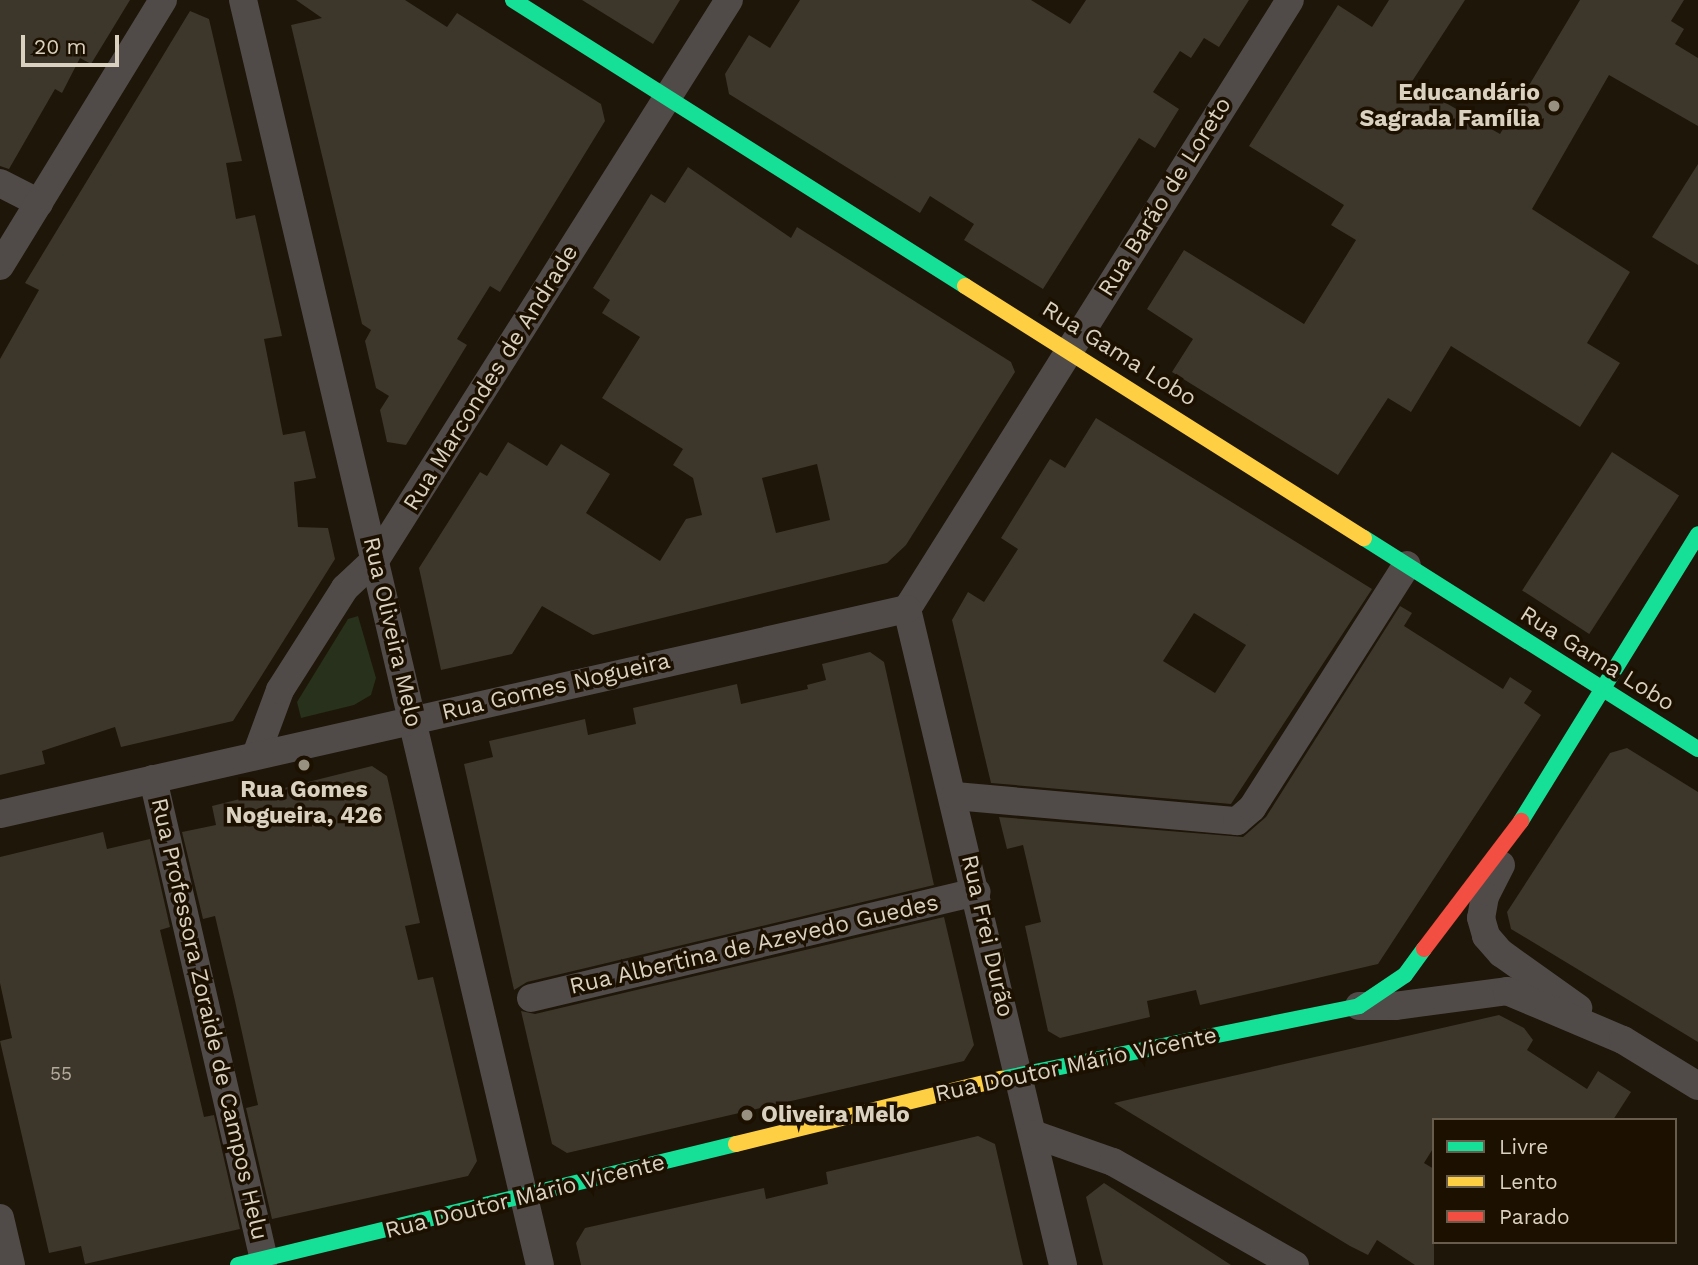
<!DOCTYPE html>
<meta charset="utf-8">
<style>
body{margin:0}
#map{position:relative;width:1698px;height:1265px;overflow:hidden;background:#1e1608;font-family:"Work Sans",sans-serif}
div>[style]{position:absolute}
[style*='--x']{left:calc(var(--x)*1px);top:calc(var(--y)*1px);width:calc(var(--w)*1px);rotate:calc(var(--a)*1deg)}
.green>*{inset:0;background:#27311c}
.building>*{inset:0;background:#3d362a;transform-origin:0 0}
.street>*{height:28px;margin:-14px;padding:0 14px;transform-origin:14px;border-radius:14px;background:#504b49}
.fast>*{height:16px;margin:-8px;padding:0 8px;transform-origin:8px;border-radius:8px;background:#16e098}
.slow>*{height:16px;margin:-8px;padding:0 8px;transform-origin:8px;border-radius:8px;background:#ffcf43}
.jam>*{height:16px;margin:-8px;padding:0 8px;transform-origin:8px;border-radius:8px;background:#f24e42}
.dots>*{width:19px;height:19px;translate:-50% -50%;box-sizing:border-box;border:4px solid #1c1000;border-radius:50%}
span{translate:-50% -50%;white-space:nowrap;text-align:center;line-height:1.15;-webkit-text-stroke:7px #1c1000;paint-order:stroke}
.number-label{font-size:19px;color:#b3aa9b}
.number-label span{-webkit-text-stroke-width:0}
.poi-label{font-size:23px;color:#dad1c1;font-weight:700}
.right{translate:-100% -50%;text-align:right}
.left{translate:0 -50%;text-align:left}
.street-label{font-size:23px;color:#dad1c1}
.legend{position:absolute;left:1432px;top:1118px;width:245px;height:126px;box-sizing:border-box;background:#1c1000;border:2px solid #685d4d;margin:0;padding:9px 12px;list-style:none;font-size:21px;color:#dad1c1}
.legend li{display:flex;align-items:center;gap:14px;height:35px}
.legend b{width:35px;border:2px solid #685d4d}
.scale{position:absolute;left:21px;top:35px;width:98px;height:32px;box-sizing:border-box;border:4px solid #dad1c1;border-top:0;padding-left:9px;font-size:21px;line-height:24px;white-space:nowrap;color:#dad1c1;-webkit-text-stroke:5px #1c1000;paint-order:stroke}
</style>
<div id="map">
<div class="green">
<i style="clip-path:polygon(358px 616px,376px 678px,371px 695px,354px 705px,301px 718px,297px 702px,348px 619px)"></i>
</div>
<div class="building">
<i style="clip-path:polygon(0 0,130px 0,91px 64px,80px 58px,62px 93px,55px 89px,9px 169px,0 166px)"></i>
<i style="clip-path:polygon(296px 0,405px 0,447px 27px,457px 13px,601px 104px,605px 121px,500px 292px,490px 286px,457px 339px,467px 345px,406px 445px,387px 442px,380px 410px,389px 396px,376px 388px,365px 341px,371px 330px,362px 324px,291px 25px,322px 18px)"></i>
<i style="clip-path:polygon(582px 0,680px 0,653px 44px)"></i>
<i style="clip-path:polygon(800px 0,1031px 0,1070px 24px,1086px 0,1249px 0,1219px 47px,1204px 38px,1191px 58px,1180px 51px,1153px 92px,1179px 109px,1155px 148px,1139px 138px,1043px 289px,964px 240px,974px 224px,930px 196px,920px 213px,729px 94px,725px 74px,749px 35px,770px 48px)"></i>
<i style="clip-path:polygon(1389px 0,1465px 0,1411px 83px,1500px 134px,1580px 0,1684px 0,1671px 21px,1684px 29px,1675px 44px,1698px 58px,1698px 126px,1609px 75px,1532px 209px,1630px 272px,1587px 343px,1620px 363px,1580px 427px,1451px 346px,1411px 412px,1388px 398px,1338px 475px,1172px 372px,1193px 339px,1147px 309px,1184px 250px,1304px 324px,1356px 240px,1331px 225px,1344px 205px,1249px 146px,1338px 5px,1372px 27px)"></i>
<i style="clip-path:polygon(190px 11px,209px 19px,242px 161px,226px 163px,236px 219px,255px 215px,282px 336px,264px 339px,283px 435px,305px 431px,316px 478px,294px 482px,298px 527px,328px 528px,335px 559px,233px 721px,121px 747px,115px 727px,42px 751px,45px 764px,0 775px,0 359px,39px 290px,25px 283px)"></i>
<i style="clip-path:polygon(1698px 164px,1698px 265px,1652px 237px)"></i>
<i style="clip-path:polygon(evenodd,688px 167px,791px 238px,797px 227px,1011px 362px,1015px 372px,906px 545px,887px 563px,593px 635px,542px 606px,512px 654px,441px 670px,419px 568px,480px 472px,487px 476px,508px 442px,547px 466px,561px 444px,610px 474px,586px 513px,660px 561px,686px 519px,702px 515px,693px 478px,673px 465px,683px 449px,602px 398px,640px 337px,602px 313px,610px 300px,593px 288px,651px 194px,665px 203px,688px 167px,817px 464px,830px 520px,776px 533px,762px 478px,817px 464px)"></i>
<i style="clip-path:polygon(evenodd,1096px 418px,1372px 589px,1231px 804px,991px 783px,952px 620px,968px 592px,984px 602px,1018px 549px,1001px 538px,1050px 459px,1065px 468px,1096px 418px,1194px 613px,1246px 645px,1215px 693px,1163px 661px,1194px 613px)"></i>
<i style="left:1612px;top:452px;width:80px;height:165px;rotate:33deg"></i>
<i style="clip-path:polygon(1400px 606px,1412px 613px,1404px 626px,1503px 689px,1510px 677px,1532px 691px,1524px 703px,1541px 715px,1378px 964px,1200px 1005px,1196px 990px,1147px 1001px,1150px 1017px,1060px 1038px,1048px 1031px,1025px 926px,1041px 922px,1023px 845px,1007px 849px,999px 817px,1243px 837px,1266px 817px)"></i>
<i style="clip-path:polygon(870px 652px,884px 662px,934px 885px,527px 982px,514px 990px,464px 764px,493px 757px,489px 741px,585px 719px,588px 735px,636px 724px,633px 708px,737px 684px,741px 704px,808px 689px,807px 685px,826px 680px,822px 664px)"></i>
<i style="clip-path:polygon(1627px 748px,1698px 792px,1698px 1042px,1511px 929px,1507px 912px,1610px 753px)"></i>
<i style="clip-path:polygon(372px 766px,387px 776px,420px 923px,405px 926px,418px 980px,433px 977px,477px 1161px,468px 1176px,272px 1219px,246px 1108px,258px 1105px,235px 1001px,215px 916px,203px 919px,182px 832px,216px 825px,212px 806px)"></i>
<i style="clip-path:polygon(103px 832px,107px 849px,150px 839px,170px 927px,160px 930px,204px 1117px,214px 1115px,240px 1229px,85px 1264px,81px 1246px,49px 1253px,0 1041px,12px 1038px,0 983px,0 857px)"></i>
<i style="clip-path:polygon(944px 917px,974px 1045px,964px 1061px,567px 1153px,552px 1144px,521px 1011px,535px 1014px)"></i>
<i style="clip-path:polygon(1499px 1015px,1524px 1028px,1533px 1040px,1527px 1050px,1587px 1089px,1598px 1071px,1631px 1092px,1613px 1120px,1434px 1120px,1434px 1147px,1424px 1163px,1434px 1169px,1434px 1265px,1415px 1265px,1377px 1240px,1368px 1255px,1350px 1246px,1114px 1103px)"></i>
<i style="clip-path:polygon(978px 1136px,995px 1144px,1023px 1265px,581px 1265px,576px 1243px,585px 1228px,764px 1188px,766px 1199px,828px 1184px,826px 1172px)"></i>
<i style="clip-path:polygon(1104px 1183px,1194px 1241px,1231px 1265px,1103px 1265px,1086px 1197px)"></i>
</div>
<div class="street">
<i style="--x:243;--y:0;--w:1299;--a:76.79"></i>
<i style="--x:0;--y:183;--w:44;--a:27.1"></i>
<i style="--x:0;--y:266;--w:312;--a:-58.5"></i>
<i style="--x:907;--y:609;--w:719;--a:-57.83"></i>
<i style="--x:907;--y:609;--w:674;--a:76.62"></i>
<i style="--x:256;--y:755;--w:69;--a:-69.7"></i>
<i style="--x:280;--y:690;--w:121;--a:-57.5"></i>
<i style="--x:345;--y:588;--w:42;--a:-43.1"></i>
<i style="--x:376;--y:559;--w:661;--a:-57.73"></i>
<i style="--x:153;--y:779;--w:493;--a:77"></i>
<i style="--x:955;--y:796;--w:283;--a:5.1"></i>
<i style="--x:1237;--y:821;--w:20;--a:-41"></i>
<i style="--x:1252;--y:808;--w:288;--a:-57.5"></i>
<i style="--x:0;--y:814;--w:930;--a:-12.74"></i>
<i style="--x:1501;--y:865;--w:35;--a:117"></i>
<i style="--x:1485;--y:896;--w:22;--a:100"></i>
<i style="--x:1481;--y:918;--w:19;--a:74"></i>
<i style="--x:1486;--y:936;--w:23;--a:49"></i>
<i style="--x:1501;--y:953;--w:95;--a:35.5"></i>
<i style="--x:531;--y:998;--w:458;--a:-13.4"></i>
<i style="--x:1359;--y:1006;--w:36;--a:0"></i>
<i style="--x:1395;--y:1006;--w:113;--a:-7.6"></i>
<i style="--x:1507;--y:991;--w:126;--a:22.9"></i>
<i style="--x:1623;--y:1040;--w:88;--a:31.5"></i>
<i style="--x:1033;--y:1134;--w:85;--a:19.3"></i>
<i style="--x:1113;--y:1162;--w:209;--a:29.5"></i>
<i style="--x:0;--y:1218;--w:48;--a:76.8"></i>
</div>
<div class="fast">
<i style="--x:513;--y:0;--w:535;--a:32.32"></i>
<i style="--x:1364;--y:538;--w:395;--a:32.3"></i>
<i style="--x:1521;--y:821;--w:337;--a:-58.3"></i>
<i style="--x:1001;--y:1079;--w:365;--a:-11.5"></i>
<i style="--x:1359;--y:1006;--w:55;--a:-34"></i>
<i style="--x:1405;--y:975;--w:32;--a:-54"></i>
<i style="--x:238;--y:1265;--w:512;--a:-13.66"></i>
</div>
<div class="slow">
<i style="--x:965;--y:286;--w:472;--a:32.3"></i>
<i style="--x:736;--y:1144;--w:273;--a:-13.8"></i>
</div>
<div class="jam">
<i style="--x:1424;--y:949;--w:161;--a:-52.8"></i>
</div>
<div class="dots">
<i style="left:1554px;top:106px;background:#989080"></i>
<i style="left:304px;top:765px;background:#989080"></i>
<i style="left:747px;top:1115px;background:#989080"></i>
</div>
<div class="number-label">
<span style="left:61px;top:1074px">55</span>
</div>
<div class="poi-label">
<span class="right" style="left:1540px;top:106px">Educandário<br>Sagrada Família</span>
<span style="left:304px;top:803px">Rua Gomes<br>Nogueira, 426</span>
<span class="left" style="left:761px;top:1115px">Oliveira Melo</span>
</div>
<div class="street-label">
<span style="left:1165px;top:197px;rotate:-58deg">Rua Barão de Loreto</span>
<span style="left:1119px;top:354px;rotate:32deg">Rua Gama Lobo</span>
<span style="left:491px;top:378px;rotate:-58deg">Rua Marcondes de Andrade</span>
<span style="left:392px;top:632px;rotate:77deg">Rua Oliveira Melo</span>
<span style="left:1597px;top:659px;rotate:32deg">Rua Gama Lobo</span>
<span style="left:556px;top:687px;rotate:-13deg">Rua Gomes Nogueira</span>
<span style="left:987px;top:936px;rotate:77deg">Rua Frei Durão</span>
<span style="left:754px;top:945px;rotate:-13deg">Rua Albertina de Azevedo Guedes</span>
<span style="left:209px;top:1019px;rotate:77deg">Rua Professora Zoraide de Campos Helu</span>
<span style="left:1076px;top:1065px;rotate:-12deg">Rua Doutor Mário Vicente</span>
<span style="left:525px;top:1197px;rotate:-14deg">Rua Doutor Mário Vicente</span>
</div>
<ul class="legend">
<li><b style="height:9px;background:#16e098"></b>Livre</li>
<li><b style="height:9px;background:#ffcf43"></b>Lento</li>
<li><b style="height:9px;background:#f24e42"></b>Parado</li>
</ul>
<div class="scale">20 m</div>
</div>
